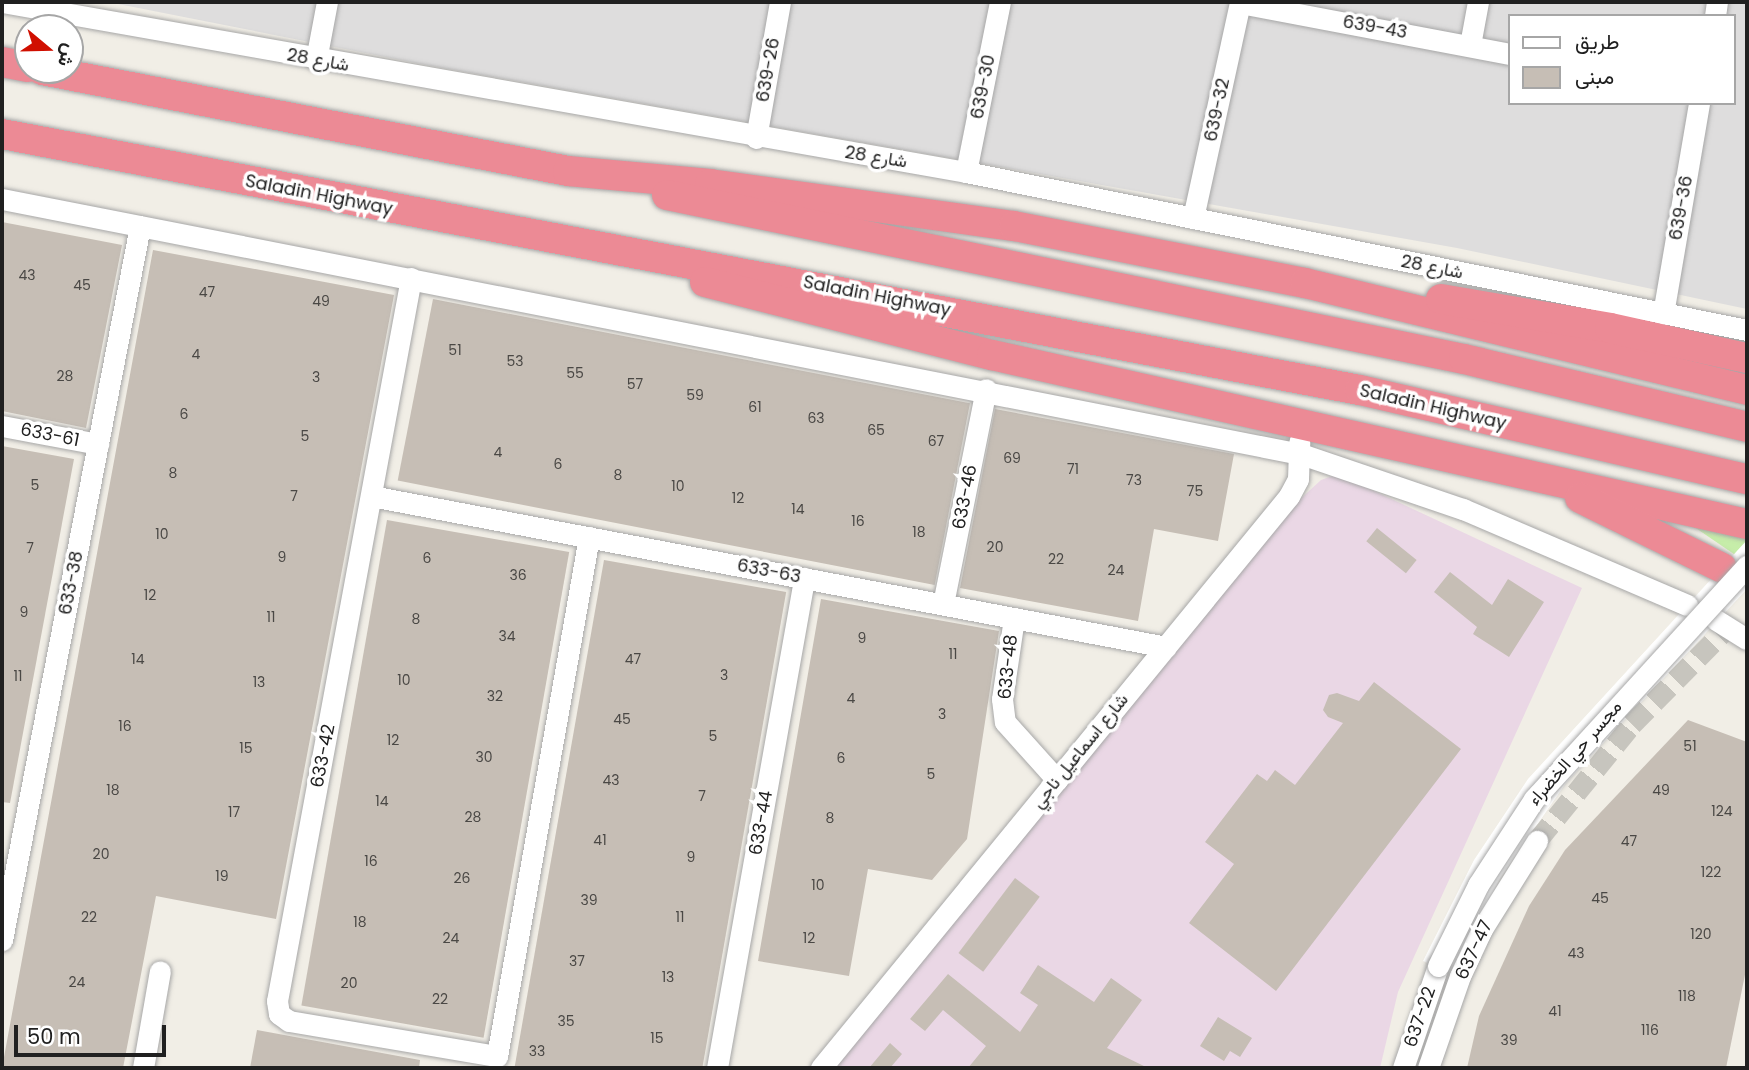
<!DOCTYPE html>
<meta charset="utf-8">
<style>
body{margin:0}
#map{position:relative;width:1749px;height:1070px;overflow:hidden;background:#f1eee6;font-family:Poppins,Vazirmatn,sans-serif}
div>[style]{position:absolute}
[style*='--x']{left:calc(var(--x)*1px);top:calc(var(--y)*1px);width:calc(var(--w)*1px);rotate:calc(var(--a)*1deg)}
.residential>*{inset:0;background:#dedddd}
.industrial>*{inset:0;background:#ead7e5}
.grass>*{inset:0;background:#c6eda9}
.pier>*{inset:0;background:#fff}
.building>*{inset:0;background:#c6beb5;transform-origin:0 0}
.minor-tunnel>*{height:21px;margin-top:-10.5px;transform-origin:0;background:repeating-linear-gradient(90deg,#c7c5be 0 21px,transparent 0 31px)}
.roads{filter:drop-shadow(0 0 2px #a7a7a7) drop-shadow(0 0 2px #a7a7a7)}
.minor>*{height:21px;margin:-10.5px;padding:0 10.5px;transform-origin:10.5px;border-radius:10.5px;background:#fff}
.highway>*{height:30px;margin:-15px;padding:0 15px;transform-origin:15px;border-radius:15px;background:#ec8a95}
.bridges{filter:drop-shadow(0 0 2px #a7a7a7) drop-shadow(0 0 2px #a7a7a7)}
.minor-bridge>*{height:21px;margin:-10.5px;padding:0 10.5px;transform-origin:10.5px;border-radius:10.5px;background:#fff}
span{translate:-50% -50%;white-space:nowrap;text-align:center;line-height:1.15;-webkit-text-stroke:7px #fff;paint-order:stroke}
.number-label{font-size:14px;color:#4a4845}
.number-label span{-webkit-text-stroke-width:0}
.street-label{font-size:18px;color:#202020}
.frame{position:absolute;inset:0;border:4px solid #202020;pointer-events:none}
.legend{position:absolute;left:1508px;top:14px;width:228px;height:91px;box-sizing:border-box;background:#fff;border:2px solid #a6a6a6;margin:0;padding:9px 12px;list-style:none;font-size:21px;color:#202020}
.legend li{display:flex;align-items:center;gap:14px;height:35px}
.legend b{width:35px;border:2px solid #a6a6a6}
.north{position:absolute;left:14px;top:14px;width:70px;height:70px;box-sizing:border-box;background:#fff;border:2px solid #a6a6a6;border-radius:50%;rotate:109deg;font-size:19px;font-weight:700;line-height:28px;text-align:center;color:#202020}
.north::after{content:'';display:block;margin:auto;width:24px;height:32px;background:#d00f00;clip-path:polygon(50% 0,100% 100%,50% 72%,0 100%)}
.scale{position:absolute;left:14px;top:1025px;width:152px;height:32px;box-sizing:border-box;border:4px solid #202020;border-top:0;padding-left:9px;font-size:21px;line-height:24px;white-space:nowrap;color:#202020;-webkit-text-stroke:5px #fff;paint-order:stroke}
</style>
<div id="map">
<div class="residential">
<i style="clip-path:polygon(evenodd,108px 2px,1747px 2px,1747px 309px,1457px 248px,426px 65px,108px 2px,1509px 16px,1733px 16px,1733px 103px,1509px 103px,1509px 16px)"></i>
</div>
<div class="industrial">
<i style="clip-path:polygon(1338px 474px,1582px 588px,1398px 992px,1380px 1068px,832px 1068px,1295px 504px,1321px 480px)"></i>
</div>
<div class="grass">
<i style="clip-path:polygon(1684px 520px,1747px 537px,1747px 563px)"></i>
</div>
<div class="pier">
<i style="clip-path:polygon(1747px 540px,1747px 589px,1566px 783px,1499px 880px,1454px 974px,1423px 961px,1474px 860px,1528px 779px)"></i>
</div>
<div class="building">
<i style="clip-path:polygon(2px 222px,122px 245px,86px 428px,2px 411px)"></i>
<i style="clip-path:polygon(153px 250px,394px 295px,276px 919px,156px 896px,123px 1068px,2px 1068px)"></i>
<i style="left:433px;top:299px;width:547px;height:185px;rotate:11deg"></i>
<i style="clip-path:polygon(995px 409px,1234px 454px,1218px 541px,1154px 529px,1138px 621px,960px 588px)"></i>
<i style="clip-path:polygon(2px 446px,74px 459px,10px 803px,2px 802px)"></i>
<i style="left:387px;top:520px;width:185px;height:493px;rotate:10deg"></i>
<i style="left:1377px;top:528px;width:51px;height:17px;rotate:39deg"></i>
<i style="left:604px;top:560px;width:185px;height:516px;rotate:10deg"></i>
<i style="clip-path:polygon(1450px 572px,1492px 605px,1508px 579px,1544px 602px,1509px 657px,1473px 634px,1477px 627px,1434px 592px)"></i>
<i style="clip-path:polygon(821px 599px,999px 631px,967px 839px,932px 880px,868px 869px,849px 976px,758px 961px)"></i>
<i style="clip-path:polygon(1374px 682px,1461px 749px,1276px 991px,1189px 923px,1234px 864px,1205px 842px,1257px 774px,1267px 781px,1275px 770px,1295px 785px,1343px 723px,1328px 717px,1323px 710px,1329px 695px,1337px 693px,1359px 701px)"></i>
<i style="clip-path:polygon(1688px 720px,1747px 742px,1747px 965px,1726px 1068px,1467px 1068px,1479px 1016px,1529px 906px,1565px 850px)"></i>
<i style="left:1015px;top:878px;width:31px;height:94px;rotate:37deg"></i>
<i style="clip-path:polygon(1038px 965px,1094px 1002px,1111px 978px,1142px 1000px,1107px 1048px,1148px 1068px,968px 1068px,986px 1046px,943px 1010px,925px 1031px,910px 1019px,948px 974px,1020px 1032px,1038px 1005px,1020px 993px)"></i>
<i style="clip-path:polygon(1218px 1017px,1252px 1038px,1240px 1057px,1230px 1051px,1224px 1061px,1200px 1046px)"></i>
<i style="clip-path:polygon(257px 1030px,420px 1060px,419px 1068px,250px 1068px)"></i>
<i style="clip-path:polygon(890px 1043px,902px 1054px,890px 1068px,869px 1068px)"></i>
</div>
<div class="minor-tunnel">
<i style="--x:1537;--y:841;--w:151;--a:-50.9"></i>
<i style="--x:1632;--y:724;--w:136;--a:-45.3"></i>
</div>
<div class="roads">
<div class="minor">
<i style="--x:2;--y:2;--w:979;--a:10"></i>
<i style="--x:966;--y:172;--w:797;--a:11.44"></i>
<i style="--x:1240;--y:3;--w:274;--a:10.7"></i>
<i style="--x:1715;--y:16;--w:14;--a:-82"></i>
<i style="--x:1470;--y:45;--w:44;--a:-79.5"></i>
<i style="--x:316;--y:60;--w:59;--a:-79.3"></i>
<i style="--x:756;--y:138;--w:138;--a:-80"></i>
<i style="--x:966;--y:172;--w:173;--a:-78.7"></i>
<i style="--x:2;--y:199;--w:1324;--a:11.11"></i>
<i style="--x:1301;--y:454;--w:171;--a:18.8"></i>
<i style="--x:1463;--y:509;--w:244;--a:23.2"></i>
<i style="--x:1193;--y:218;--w:221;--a:-77.7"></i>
<i style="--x:411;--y:278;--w:735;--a:100.5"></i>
<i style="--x:277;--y:1001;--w:13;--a:81"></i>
<i style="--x:279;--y:1014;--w:12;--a:35"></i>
<i style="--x:289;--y:1021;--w:211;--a:9.6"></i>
<i style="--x:497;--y:1056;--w:527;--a:-79.95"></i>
<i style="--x:1663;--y:314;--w:214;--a:-80.3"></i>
<i style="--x:2;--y:426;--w:98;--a:10.6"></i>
<i style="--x:371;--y:496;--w:809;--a:10.75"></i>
<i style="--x:943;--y:604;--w:219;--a:-78.7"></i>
<i style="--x:1014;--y:618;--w:82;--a:98.4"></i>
<i style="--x:1002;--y:699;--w:23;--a:83"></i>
<i style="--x:1005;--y:722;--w:78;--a:48.1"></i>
<i style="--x:1716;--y:620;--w:36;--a:32"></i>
<i style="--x:2;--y:940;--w:727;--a:-79.06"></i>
<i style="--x:143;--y:1068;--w:98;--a:-80.1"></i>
<i style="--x:717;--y:1068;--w:498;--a:-79.9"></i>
<i style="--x:821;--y:1068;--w:739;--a:-50.71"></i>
<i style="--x:1289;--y:496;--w:19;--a:-62"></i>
<i style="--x:1298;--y:479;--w:37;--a:-88"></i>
<i style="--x:1403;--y:1068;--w:108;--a:-71.1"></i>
<i style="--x:1428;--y:1068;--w:97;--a:-70.8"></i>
<i style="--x:1460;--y:976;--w:52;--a:-64.9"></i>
<i style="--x:1482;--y:929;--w:104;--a:-58"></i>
</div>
<div class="highway">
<i style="--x:2;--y:62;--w:26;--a:11"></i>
<i style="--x:42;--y:70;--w:536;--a:10.87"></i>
<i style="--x:568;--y:171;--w:143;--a:5.2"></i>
<i style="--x:710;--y:184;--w:307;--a:7.9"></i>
<i style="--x:1014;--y:226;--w:297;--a:11.1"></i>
<i style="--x:1305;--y:283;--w:455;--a:13.6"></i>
<i style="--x:2;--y:134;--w:1382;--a:10.68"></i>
<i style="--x:1360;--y:390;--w:397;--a:13"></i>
<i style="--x:667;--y:195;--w:814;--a:11.63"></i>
<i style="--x:1464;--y:359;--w:291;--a:13.5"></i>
<i style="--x:705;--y:282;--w:296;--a:14.3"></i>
<i style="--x:992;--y:355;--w:774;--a:12.62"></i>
<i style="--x:1441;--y:299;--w:171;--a:9.7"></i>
<i style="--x:1610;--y:328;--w:140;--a:12.4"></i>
<i style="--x:1580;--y:498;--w:158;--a:26.2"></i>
</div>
</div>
<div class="bridges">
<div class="minor-bridge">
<i style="--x:1438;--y:966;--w:90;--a:-63.7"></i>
<i style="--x:1478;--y:885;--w:103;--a:-56.9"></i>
<i style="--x:1534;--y:799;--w:316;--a:-47.6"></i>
</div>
</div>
<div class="number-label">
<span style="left:27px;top:275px">43</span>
<span style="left:82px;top:285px">45</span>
<span style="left:207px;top:292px">47</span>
<span style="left:321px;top:301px">49</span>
<span style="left:455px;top:350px">51</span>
<span style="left:196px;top:354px">4</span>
<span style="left:515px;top:361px">53</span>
<span style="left:575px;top:373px">55</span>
<span style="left:65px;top:376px">28</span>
<span style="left:316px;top:377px">3</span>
<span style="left:635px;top:384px">57</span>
<span style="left:695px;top:395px">59</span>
<span style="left:755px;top:407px">61</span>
<span style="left:184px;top:414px">6</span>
<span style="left:816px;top:418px">63</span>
<span style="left:876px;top:430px">65</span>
<span style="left:305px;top:436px">5</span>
<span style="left:936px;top:441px">67</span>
<span style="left:498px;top:452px">4</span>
<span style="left:1012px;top:458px">69</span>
<span style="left:558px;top:464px">6</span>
<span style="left:1073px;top:469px">71</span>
<span style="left:173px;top:473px">8</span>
<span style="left:618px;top:475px">8</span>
<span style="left:1134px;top:480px">73</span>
<span style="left:35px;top:485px">5</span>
<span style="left:678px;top:486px">10</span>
<span style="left:1195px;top:491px">75</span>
<span style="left:294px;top:496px">7</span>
<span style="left:738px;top:498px">12</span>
<span style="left:798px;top:509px">14</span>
<span style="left:858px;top:521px">16</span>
<span style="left:919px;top:532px">18</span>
<span style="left:162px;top:534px">10</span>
<span style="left:995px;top:547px">20</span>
<span style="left:30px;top:548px">7</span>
<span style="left:282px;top:557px">9</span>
<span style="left:427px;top:558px">6</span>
<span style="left:1056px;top:559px">22</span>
<span style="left:1116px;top:570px">24</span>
<span style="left:518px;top:575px">36</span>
<span style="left:150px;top:595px">12</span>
<span style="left:24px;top:612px">9</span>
<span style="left:271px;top:617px">11</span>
<span style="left:416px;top:619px">8</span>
<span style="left:507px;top:636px">34</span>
<span style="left:862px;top:638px">9</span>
<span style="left:953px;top:654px">11</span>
<span style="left:138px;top:659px">14</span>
<span style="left:633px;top:659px">47</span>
<span style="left:724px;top:675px">3</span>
<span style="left:18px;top:676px">11</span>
<span style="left:404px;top:680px">10</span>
<span style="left:259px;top:682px">13</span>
<span style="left:495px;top:696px">32</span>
<span style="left:851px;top:698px">4</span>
<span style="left:942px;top:714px">3</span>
<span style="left:622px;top:719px">45</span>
<span style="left:125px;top:726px">16</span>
<span style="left:713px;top:736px">5</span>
<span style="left:393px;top:740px">12</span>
<span style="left:1690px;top:746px">51</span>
<span style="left:246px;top:748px">15</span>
<span style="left:484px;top:757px">30</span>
<span style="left:841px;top:758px">6</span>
<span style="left:931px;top:774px">5</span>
<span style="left:611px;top:780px">43</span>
<span style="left:113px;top:790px">18</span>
<span style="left:1661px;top:790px">49</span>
<span style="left:702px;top:796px">7</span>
<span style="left:382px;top:801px">14</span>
<span style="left:1722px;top:811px">124</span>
<span style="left:234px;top:812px">17</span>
<span style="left:473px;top:817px">28</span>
<span style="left:830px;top:818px">8</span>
<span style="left:600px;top:840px">41</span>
<span style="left:1629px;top:841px">47</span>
<span style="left:101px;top:854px">20</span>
<span style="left:691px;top:857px">9</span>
<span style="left:371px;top:861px">16</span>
<span style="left:1711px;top:872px">122</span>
<span style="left:222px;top:876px">19</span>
<span style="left:462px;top:878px">26</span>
<span style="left:818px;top:885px">10</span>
<span style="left:1600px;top:898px">45</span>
<span style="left:589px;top:900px">39</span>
<span style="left:89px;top:917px">22</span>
<span style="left:680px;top:917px">11</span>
<span style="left:360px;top:922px">18</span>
<span style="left:1701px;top:934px">120</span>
<span style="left:451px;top:938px">24</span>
<span style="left:809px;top:938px">12</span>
<span style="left:1576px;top:953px">43</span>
<span style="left:577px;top:961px">37</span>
<span style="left:668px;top:977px">13</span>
<span style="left:77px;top:982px">24</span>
<span style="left:349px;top:983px">20</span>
<span style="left:1687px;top:996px">118</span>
<span style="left:440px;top:999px">22</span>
<span style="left:1555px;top:1011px">41</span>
<span style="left:566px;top:1021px">35</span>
<span style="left:1650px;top:1030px">116</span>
<span style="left:657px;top:1038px">15</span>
<span style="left:1509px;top:1040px">39</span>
<span style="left:537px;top:1051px">33</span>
</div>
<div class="street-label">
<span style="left:1375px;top:27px;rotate:10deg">639-43</span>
<span style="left:318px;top:60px;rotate:10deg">شارع 28</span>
<span style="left:768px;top:70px;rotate:-80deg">639-26</span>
<span style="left:983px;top:87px;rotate:-79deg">639-30</span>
<span style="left:1217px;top:110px;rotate:-78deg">639-32</span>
<span style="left:876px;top:157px;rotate:9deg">شارع 28</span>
<span style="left:319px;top:195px;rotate:11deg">Saladin Highway</span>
<span style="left:1681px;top:208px;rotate:-80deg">639-36</span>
<span style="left:1432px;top:267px;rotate:11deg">شارع 28</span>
<span style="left:877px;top:296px;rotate:11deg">Saladin Highway</span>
<span style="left:1433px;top:407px;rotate:13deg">Saladin Highway</span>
<span style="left:50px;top:435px;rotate:11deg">633-61</span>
<span style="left:965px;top:497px;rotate:-79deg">633-46</span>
<span style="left:769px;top:571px;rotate:11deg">633-63</span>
<span style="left:71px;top:583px;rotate:-79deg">633-38</span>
<span style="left:1008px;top:667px;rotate:-84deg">633-48</span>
<span style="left:1080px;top:751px;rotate:-51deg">شارع اسماعيل ناجي</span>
<span style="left:1575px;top:753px;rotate:-49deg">مجسر حي الخضراء</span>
<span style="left:323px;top:756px;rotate:-79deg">633-42</span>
<span style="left:761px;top:823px;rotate:-80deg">633-44</span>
<span style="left:1474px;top:950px;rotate:-65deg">637-47</span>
<span style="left:1420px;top:1017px;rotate:-71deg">637-22</span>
</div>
<div class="frame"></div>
<ul class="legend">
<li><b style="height:9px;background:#fff"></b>طريق</li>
<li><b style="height:19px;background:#c6beb5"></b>مبنى</li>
</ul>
<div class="north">ش</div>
<div class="scale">50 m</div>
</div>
